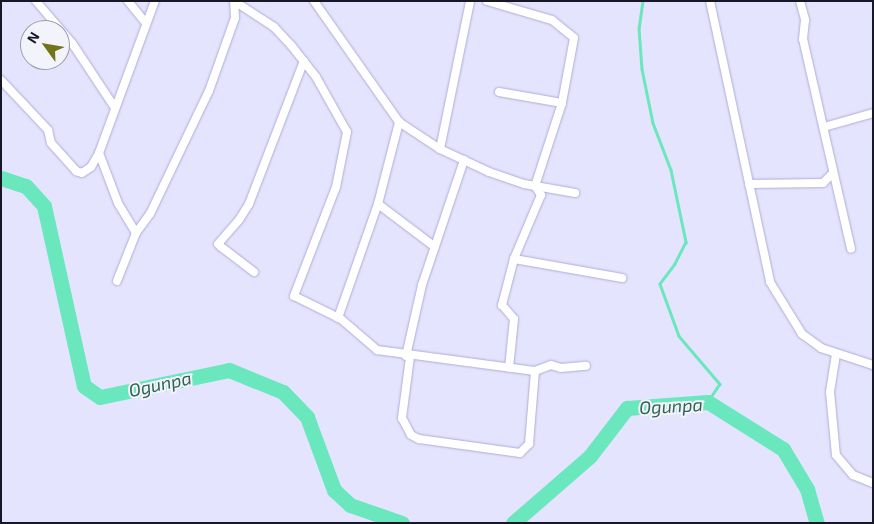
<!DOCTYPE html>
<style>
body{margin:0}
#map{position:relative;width:874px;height:524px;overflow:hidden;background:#e5e4fe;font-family:"Exo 2",sans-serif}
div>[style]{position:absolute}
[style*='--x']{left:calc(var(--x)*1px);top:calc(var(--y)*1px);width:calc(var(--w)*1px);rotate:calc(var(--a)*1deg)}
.stream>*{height:2.5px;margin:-1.25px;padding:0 1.25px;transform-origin:1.25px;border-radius:1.25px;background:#6ae7bd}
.river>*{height:15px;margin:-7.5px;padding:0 7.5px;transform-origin:7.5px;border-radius:7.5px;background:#6ae7bd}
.roads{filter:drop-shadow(0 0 1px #afacd5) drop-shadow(0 0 1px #afacd5)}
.street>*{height:8px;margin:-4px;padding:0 4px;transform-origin:4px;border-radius:4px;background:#fff}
span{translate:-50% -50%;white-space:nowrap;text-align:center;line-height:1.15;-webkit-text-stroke:4px #f3f3fc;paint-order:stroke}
.water-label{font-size:18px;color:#306351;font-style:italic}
.frame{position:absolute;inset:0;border:2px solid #181725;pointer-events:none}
.north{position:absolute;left:20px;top:20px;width:50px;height:50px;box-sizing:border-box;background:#f3f3fc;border:1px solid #9b9ba6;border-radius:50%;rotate:302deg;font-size:14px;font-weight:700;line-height:20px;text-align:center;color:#181725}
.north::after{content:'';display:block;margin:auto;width:18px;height:22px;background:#757318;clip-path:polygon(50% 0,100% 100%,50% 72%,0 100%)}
</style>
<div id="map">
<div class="stream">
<i style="--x:643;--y:1;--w:27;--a:98"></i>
<i style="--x:639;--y:28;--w:41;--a:85.8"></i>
<i style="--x:642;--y:69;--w:55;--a:78.5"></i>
<i style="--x:653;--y:123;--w:50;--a:69"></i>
<i style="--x:671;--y:170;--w:74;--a:78.2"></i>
<i style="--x:686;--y:242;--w:25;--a:117"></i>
<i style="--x:675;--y:264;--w:25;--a:127"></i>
<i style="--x:660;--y:284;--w:55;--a:69.9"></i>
<i style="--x:679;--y:336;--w:63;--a:49.5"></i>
<i style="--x:720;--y:384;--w:22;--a:124"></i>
</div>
<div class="river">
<i style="--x:1;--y:178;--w:26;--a:18"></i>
<i style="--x:26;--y:186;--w:27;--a:48"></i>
<i style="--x:44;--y:206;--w:184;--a:77.5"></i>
<i style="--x:84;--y:386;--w:19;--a:35"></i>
<i style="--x:100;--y:397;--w:132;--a:-11.8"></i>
<i style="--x:229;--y:370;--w:58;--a:22.2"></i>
<i style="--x:283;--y:392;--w:35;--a:46"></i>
<i style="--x:307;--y:417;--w:78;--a:69.7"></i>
<i style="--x:334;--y:490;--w:22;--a:43"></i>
<i style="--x:350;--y:505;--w:55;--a:19.1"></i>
<i style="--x:513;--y:523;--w:102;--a:-41"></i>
<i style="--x:590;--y:456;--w:61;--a:-52.4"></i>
<i style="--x:627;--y:408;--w:81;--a:-4.2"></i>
<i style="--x:708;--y:402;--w:89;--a:32.1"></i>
<i style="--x:783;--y:449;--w:47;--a:59"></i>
<i style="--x:807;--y:489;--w:35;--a:74"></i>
</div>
<div class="roads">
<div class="street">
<i style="--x:36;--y:1;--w:55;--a:49.4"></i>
<i style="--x:72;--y:43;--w:78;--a:56.5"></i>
<i style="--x:128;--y:1;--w:28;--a:51"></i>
<i style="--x:234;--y:1;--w:48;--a:33"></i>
<i style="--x:274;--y:27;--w:25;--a:47"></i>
<i style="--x:291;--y:45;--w:41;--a:52"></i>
<i style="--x:316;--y:77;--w:63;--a:60.6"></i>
<i style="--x:347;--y:132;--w:56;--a:101.3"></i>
<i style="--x:336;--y:187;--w:117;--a:111.1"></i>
<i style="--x:294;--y:296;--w:52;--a:26.1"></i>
<i style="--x:341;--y:319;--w:48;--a:40.7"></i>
<i style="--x:377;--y:350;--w:159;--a:7.6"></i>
<i style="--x:535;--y:371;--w:17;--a:-21"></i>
<i style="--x:551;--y:365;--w:10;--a:17"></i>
<i style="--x:561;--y:368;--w:25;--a:-5"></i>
<i style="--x:314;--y:1;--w:148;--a:54.9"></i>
<i style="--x:399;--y:122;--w:49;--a:33.4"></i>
<i style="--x:440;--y:149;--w:54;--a:25.1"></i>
<i style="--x:489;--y:172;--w:37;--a:19"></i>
<i style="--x:524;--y:184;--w:52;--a:10"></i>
<i style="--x:487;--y:1;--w:68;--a:16.3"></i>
<i style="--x:552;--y:20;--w:28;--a:39"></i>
<i style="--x:574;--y:38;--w:66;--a:100.5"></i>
<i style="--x:562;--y:103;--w:87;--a:108"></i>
<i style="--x:535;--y:186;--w:11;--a:56"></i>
<i style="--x:541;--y:195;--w:69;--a:112.9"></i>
<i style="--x:514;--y:259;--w:48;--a:104.6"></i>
<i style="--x:502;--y:305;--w:18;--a:49"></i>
<i style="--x:514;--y:319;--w:49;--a:95.8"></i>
<i style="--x:710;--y:1;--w:287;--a:77.9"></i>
<i style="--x:770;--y:282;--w:61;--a:58.4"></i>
<i style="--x:802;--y:334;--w:24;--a:36"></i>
<i style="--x:821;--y:348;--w:55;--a:18.1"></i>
<i style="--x:800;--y:1;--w:20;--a:75"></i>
<i style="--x:805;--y:20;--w:19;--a:96"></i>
<i style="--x:803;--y:39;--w:215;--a:77.1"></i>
<i style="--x:1;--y:80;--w:69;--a:46.8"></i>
<i style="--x:48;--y:130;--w:13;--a:77"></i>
<i style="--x:51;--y:143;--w:38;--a:48"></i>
<i style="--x:76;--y:171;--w:6;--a:18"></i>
<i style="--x:82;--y:173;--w:11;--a:-34"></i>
<i style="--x:91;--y:167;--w:16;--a:-60"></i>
<i style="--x:499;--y:92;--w:64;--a:9.9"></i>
<i style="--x:824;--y:127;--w:51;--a:-15.9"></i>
<i style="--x:440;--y:149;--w:151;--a:-78.5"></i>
<i style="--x:749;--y:184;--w:74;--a:-0.8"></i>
<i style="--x:823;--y:183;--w:13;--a:-45"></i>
<i style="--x:378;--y:204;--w:71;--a:37"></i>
<i style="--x:136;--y:233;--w:35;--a:-121"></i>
<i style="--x:118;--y:203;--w:53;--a:-110.8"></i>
<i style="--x:99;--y:153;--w:162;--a:-69.8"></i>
<i style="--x:218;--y:244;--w:32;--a:-49"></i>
<i style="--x:239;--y:220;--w:19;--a:-58"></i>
<i style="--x:249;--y:204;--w:153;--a:-69"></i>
<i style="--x:220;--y:246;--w:43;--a:37.4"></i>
<i style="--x:514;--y:259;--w:110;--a:10"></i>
<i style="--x:117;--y:281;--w:52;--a:-68.4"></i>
<i style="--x:136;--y:233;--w:24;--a:-54"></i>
<i style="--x:150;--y:214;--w:136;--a:-64.4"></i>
<i style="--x:209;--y:91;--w:77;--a:-70.4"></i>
<i style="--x:235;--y:18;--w:17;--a:-93"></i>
<i style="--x:338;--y:318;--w:121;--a:-70.7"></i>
<i style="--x:378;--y:204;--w:85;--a:-75.6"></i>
<i style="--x:836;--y:354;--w:38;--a:99"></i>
<i style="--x:830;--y:392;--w:63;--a:84.6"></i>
<i style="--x:836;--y:455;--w:26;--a:50"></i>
<i style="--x:853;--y:475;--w:22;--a:22"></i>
<i style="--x:406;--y:356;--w:73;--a:-77.3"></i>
<i style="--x:422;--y:285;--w:132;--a:-71.4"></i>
<i style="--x:410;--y:357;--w:62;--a:97.5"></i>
<i style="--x:402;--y:418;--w:19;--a:62"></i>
<i style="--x:411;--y:435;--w:9;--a:27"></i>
<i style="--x:419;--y:439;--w:102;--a:7.9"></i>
<i style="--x:520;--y:453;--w:13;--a:-45"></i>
<i style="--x:529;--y:444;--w:73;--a:-85.3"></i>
</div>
</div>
<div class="water-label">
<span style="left:160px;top:384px;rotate:-12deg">Ogunpa</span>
<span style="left:671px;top:406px;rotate:-3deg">Ogunpa</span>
</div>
<div class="frame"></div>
<div class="north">N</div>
</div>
